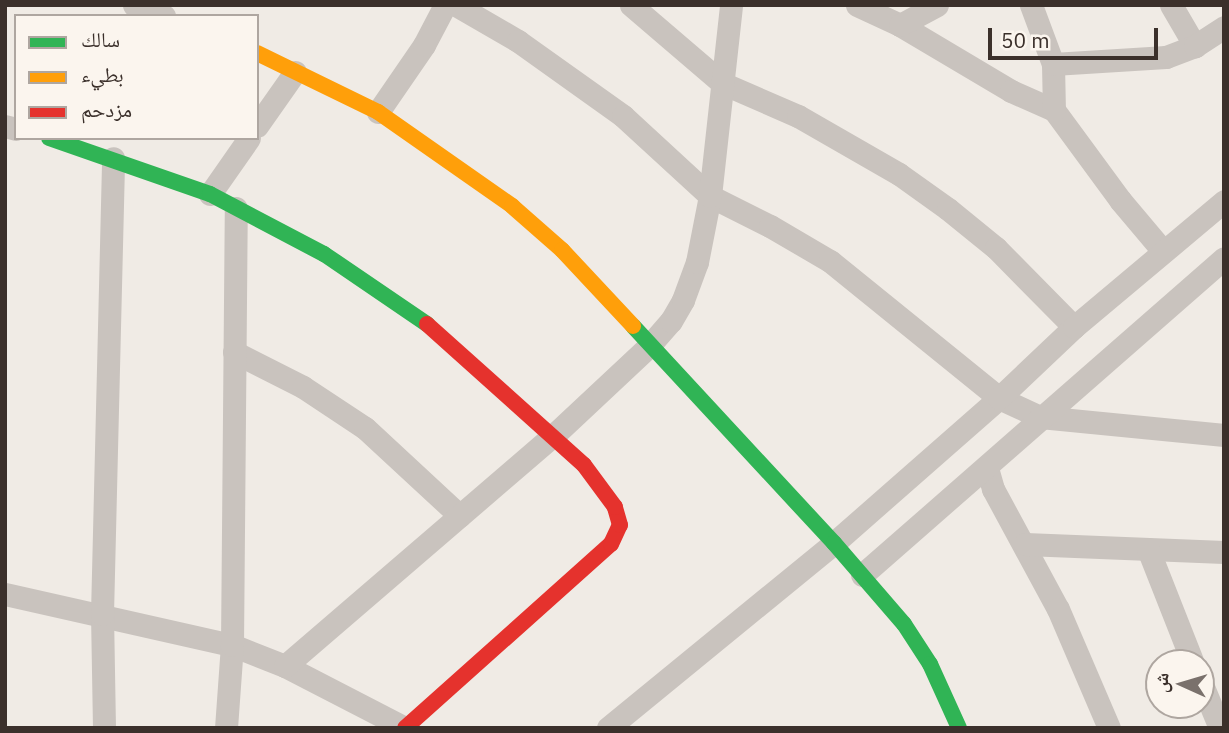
<!DOCTYPE html>
<meta charset="utf-8">
<style>
body{margin:0}
#map{position:relative;width:1229px;height:733px;overflow:hidden;background:#f0ebe5;font-family:"IBM Plex Sans","Noto Naskh Arabic",sans-serif}
div>[style]{position:absolute}
[style*='--x']{left:calc(var(--x)*1px);top:calc(var(--y)*1px);width:calc(var(--w)*1px);rotate:calc(var(--a)*1deg)}
.street>*{height:23px;margin:-11.5px;padding:0 11.5px;transform-origin:11.5px;border-radius:11.5px;background:#c9c3be}
.fast>*{height:16px;margin:-8px;padding:0 8px;transform-origin:8px;border-radius:8px;background:#30b455}
.slow>*{height:16px;margin:-8px;padding:0 8px;transform-origin:8px;border-radius:8px;background:#ff9f0a}
.jam>*{height:16px;margin:-8px;padding:0 8px;transform-origin:8px;border-radius:8px;background:#e5322d}
span{translate:-50% -50%;white-space:nowrap;text-align:center;line-height:1.15;-webkit-text-stroke:5px #fbf5ee;paint-order:stroke}
.frame{position:absolute;inset:0;border:7px solid #3b302b;pointer-events:none}
.legend{position:absolute;left:14px;top:14px;width:245px;height:126px;box-sizing:border-box;background:#fbf5ee;border:2px solid #aea6a0;margin:0;padding:9px 12px;list-style:none;font-size:21px;color:#3b302b}
.legend li{display:flex;align-items:center;gap:14px;height:35px}
.legend b{width:35px;border:2px solid #aea6a0}
.north{position:absolute;left:1145px;top:649px;width:70px;height:70px;box-sizing:border-box;background:#fbf5ee;border:2px solid #aea6a0;border-radius:50%;rotate:274deg;font-size:19px;font-weight:700;line-height:28px;text-align:center;color:#3b302b}
.north::after{content:'';display:block;margin:auto;width:24px;height:32px;background:#7a716c;clip-path:polygon(50% 0,100% 100%,50% 72%,0 100%)}
.scale{position:absolute;left:988px;top:28px;width:170px;height:32px;box-sizing:border-box;border:4px solid #3b302b;border-top:0;padding-left:9px;font-size:21px;line-height:24px;white-space:nowrap;color:#3b302b;-webkit-text-stroke:5px #fbf5ee;paint-order:stroke}
</style>
<div id="map">
<div class="street">
<i style="--x:134;--y:5;--w:32;--a:20"></i>
<i style="--x:456;--y:5;--w:72;--a:30.1"></i>
<i style="--x:518;--y:41;--w:129;--a:35.5"></i>
<i style="--x:623;--y:116;--w:118;--a:42.6"></i>
<i style="--x:710;--y:196;--w:67;--a:26.6"></i>
<i style="--x:770;--y:226;--w:69;--a:30.3"></i>
<i style="--x:830;--y:261;--w:218;--a:39"></i>
<i style="--x:999;--y:398;--w:45;--a:24.9"></i>
<i style="--x:1040;--y:417;--w:185;--a:5.6"></i>
<i style="--x:631;--y:5;--w:120;--a:40.6"></i>
<i style="--x:722;--y:83;--w:83;--a:23.5"></i>
<i style="--x:798;--y:116;--w:116;--a:29.9"></i>
<i style="--x:899;--y:174;--w:60;--a:35.5"></i>
<i style="--x:948;--y:209;--w:62;--a:39.1"></i>
<i style="--x:996;--y:248;--w:111;--a:45.4"></i>
<i style="--x:857;--y:5;--w:47;--a:24.9"></i>
<i style="--x:900;--y:25;--w:129;--a:30.7"></i>
<i style="--x:1011;--y:91;--w:47;--a:23.8"></i>
<i style="--x:1054;--y:110;--w:112;--a:53.7"></i>
<i style="--x:1120;--y:200;--w:67;--a:49.9"></i>
<i style="--x:1031;--y:5;--w:63;--a:69.6"></i>
<i style="--x:1053;--y:64;--w:46;--a:88.8"></i>
<i style="--x:1171;--y:5;--w:48;--a:59.7"></i>
<i style="--x:900;--y:25;--w:42;--a:-28.4"></i>
<i style="--x:1053;--y:64;--w:113;--a:-3.5"></i>
<i style="--x:1166;--y:57;--w:31;--a:-21"></i>
<i style="--x:1195;--y:46;--w:35;--a:-33"></i>
<i style="--x:378;--y:112;--w:81;--a:-55.5"></i>
<i style="--x:424;--y:45;--w:45;--a:-62.3"></i>
<i style="--x:5;--y:126;--w:11;--a:15"></i>
<i style="--x:257;--y:126;--w:66;--a:-54.9"></i>
<i style="--x:210;--y:194;--w:68;--a:-55.1"></i>
<i style="--x:234;--y:352;--w:77;--a:26.9"></i>
<i style="--x:303;--y:387;--w:74;--a:33.5"></i>
<i style="--x:365;--y:428;--w:129;--a:42.8"></i>
<i style="--x:987;--y:468;--w:22;--a:74"></i>
<i style="--x:993;--y:489;--w:136;--a:61.6"></i>
<i style="--x:1058;--y:609;--w:129;--a:66.8"></i>
<i style="--x:1025;--y:544;--w:199;--a:2.3"></i>
<i style="--x:1148;--y:549;--w:123;--a:68.5"></i>
<i style="--x:862;--y:575;--w:481;--a:-41.2"></i>
<i style="--x:5;--y:594;--w:233;--a:12.7"></i>
<i style="--x:232;--y:645;--w:57;--a:21.6"></i>
<i style="--x:285;--y:666;--w:135;--a:27.3"></i>
<i style="--x:285;--y:666;--w:355;--a:-40.7"></i>
<i style="--x:554;--y:435;--w:130;--a:-43.1"></i>
<i style="--x:649;--y:346;--w:33;--a:-49"></i>
<i style="--x:671;--y:321;--w:24;--a:-60"></i>
<i style="--x:683;--y:300;--w:40;--a:-69.8"></i>
<i style="--x:697;--y:262;--w:67;--a:-78.9"></i>
<i style="--x:710;--y:196;--w:192;--a:-83.7"></i>
<i style="--x:1201;--y:682;--w:50;--a:67.6"></i>
<i style="--x:104;--y:728;--w:114;--a:-91"></i>
<i style="--x:102;--y:614;--w:456;--a:-88.6"></i>
<i style="--x:226;--y:728;--w:83;--a:-85.9"></i>
<i style="--x:232;--y:645;--w:437;--a:-89.5"></i>
<i style="--x:608;--y:728;--w:292;--a:-39.3"></i>
<i style="--x:834;--y:543;--w:220;--a:-41.3"></i>
<i style="--x:999;--y:398;--w:103;--a:-43.4"></i>
<i style="--x:1074;--y:327;--w:196;--a:-40"></i>
</div>
<div class="fast">
<i style="--x:49;--y:138;--w:170;--a:19.2"></i>
<i style="--x:210;--y:194;--w:129;--a:27.8"></i>
<i style="--x:324;--y:254;--w:125;--a:34.2"></i>
<i style="--x:633;--y:326;--w:296;--a:47.2"></i>
<i style="--x:834;--y:543;--w:107;--a:49.2"></i>
<i style="--x:904;--y:624;--w:48;--a:57"></i>
<i style="--x:930;--y:664;--w:70;--a:65.6"></i>
</div>
<div class="slow">
<i style="--x:257;--y:53;--w:135;--a:26"></i>
<i style="--x:378;--y:112;--w:164;--a:35"></i>
<i style="--x:512;--y:206;--w:67;--a:41.3"></i>
<i style="--x:562;--y:250;--w:104;--a:46.9"></i>
</div>
<div class="jam">
<i style="--x:405;--y:728;--w:276;--a:-41.8"></i>
<i style="--x:611;--y:544;--w:21;--a:-65"></i>
<i style="--x:620;--y:525;--w:19;--a:-106"></i>
<i style="--x:615;--y:507;--w:52;--a:-126.4"></i>
<i style="--x:584;--y:465;--w:211;--a:-138.1"></i>
</div>
<div class="frame"></div>
<ul class="legend">
<li><b style="height:9px;background:#30b455"></b>سالك</li>
<li><b style="height:9px;background:#ff9f0a"></b>بطيء</li>
<li><b style="height:9px;background:#e5322d"></b>مزدحم</li>
</ul>
<div class="north">ش</div>
<div class="scale">50 m</div>
</div>
